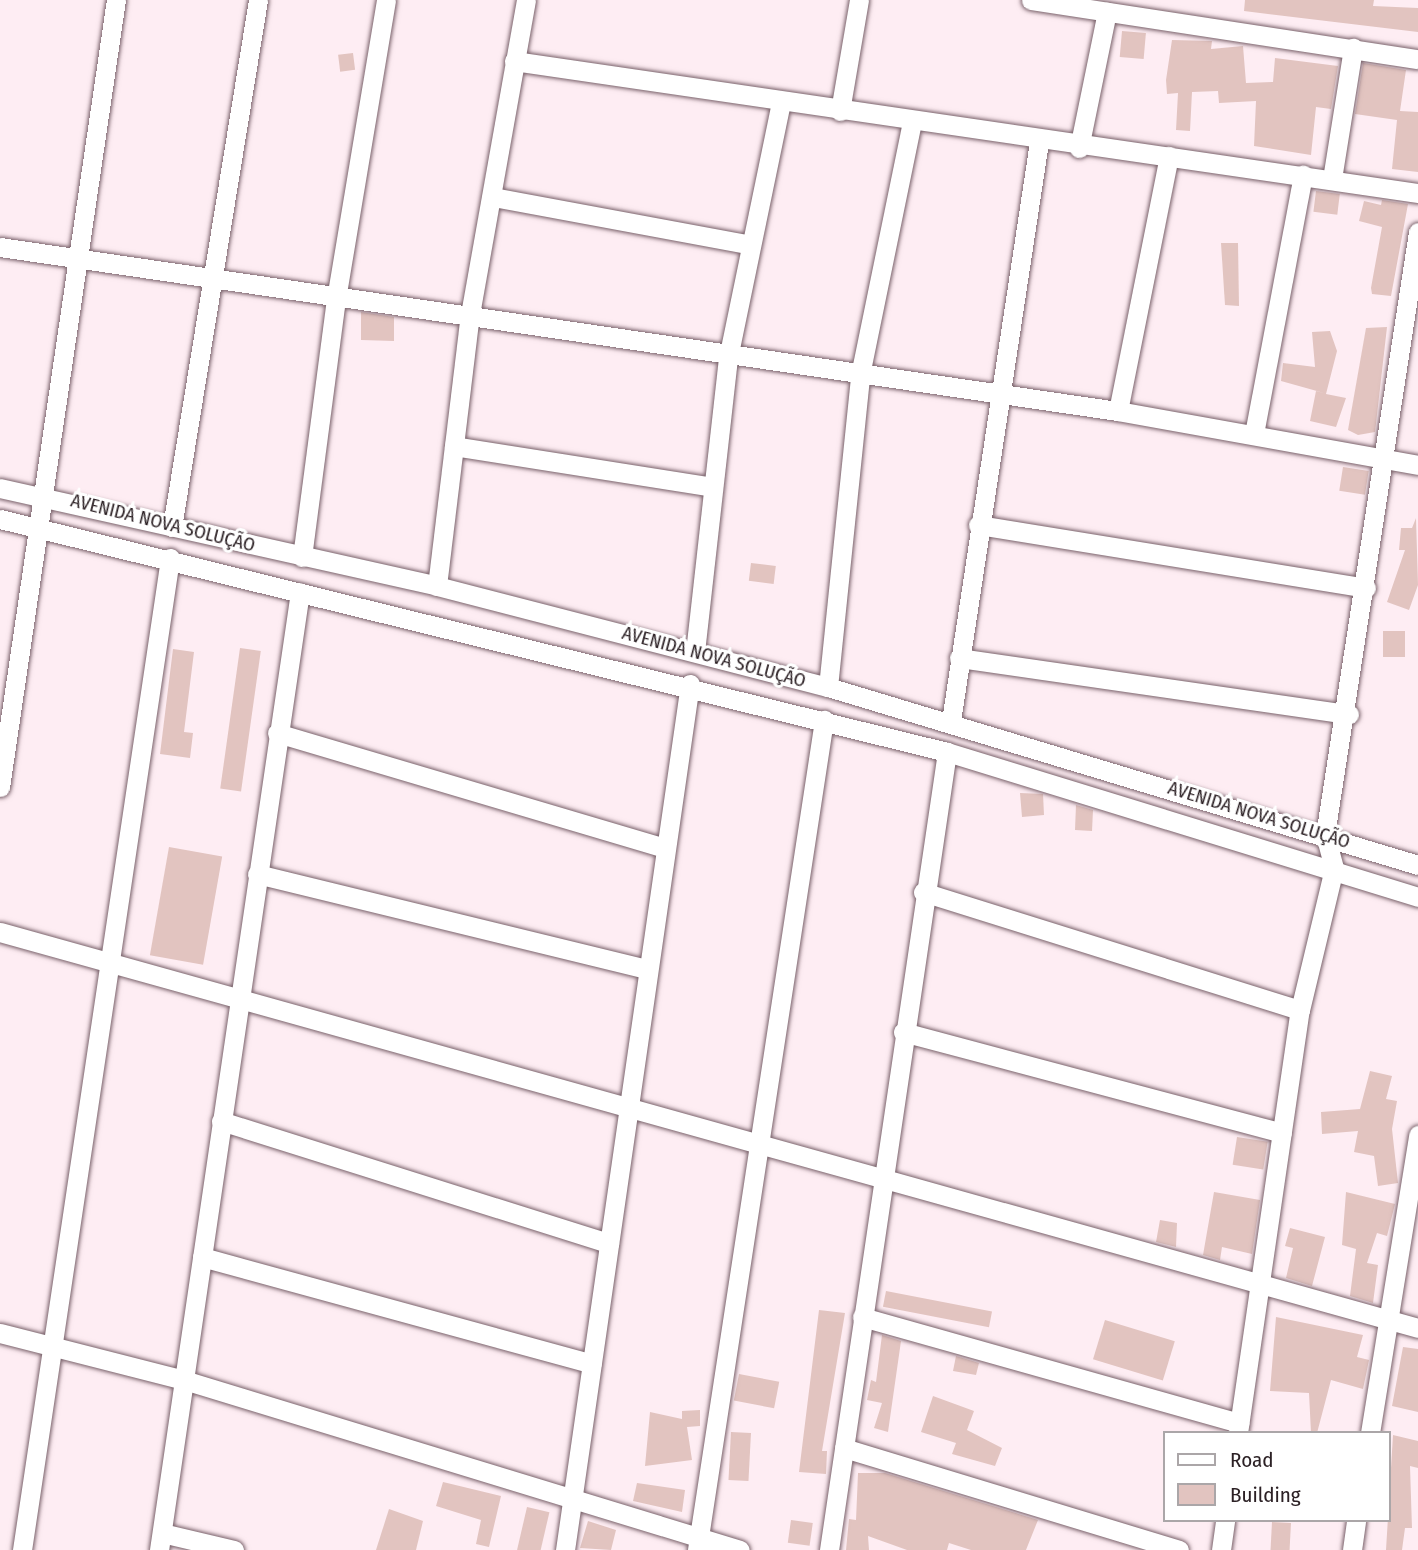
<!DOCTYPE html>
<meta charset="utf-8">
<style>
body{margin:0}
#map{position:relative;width:1418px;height:1550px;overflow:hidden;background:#feedf3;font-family:"Fira Sans Condensed",sans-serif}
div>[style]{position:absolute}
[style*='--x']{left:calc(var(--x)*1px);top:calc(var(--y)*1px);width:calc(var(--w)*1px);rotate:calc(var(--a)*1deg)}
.building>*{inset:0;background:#e2c4c0;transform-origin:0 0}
.roads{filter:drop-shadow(0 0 2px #79616a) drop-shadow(0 0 2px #79616a)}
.minor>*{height:19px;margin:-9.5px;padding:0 9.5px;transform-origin:9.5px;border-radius:9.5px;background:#fff}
span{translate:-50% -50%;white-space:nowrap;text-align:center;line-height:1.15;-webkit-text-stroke:6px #fff;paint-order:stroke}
.street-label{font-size:19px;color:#2c2125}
.legend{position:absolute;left:1163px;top:1431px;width:228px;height:91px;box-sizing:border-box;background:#fff;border:2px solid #aba6a8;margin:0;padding:9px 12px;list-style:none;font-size:21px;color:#2c2125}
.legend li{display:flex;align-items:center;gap:14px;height:35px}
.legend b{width:35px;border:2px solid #aba6a8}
</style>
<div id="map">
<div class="building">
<i style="clip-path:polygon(1245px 0,1374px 0,1373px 6px,1418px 8px,1418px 32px,1244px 11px)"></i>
<i style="left:1122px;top:31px;width:24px;height:26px;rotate:5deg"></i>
<i style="clip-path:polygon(1172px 40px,1212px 41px,1211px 49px,1243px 46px,1246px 83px,1273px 82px,1275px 58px,1338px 66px,1331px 109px,1316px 107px,1311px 155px,1254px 146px,1256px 101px,1219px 103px,1218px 91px,1192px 92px,1190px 131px,1176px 130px,1178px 93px,1167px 94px,1166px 80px)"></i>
<i style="left:353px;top:53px;width:17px;height:15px;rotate:83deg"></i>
<i style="clip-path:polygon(1363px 63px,1406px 70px,1400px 111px,1418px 112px,1418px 172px,1392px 169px,1397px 120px,1355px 114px)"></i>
<i style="left:1316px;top:191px;width:24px;height:21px;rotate:7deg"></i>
<i style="clip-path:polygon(1382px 200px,1408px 204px,1391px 296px,1372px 294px,1371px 288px,1382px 227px,1359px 221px,1364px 201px,1381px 205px)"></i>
<i style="clip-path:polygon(1221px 243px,1238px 243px,1239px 306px,1225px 305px)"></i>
<i style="clip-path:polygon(361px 312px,394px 317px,394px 341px,361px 340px)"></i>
<i style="clip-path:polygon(1387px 327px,1375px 432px,1358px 435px,1348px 430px,1366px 328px)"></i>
<i style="clip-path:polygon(1330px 331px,1337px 351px,1326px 394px,1346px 398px,1336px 427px,1310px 421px,1316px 391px,1324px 393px,1281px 381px,1283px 363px,1315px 367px,1312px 332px)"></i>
<i style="left:1343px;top:467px;width:26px;height:24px;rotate:9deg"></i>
<i style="clip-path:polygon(1416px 518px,1418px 585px,1409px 610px,1387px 602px,1405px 550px,1399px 550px,1401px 528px,1412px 528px)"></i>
<i style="left:751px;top:563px;width:25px;height:18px;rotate:7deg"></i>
<i style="left:1383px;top:631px;width:22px;height:26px"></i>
<i style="left:240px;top:648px;width:21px;height:142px;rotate:8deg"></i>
<i style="clip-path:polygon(173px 649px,194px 652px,184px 732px,193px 733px,190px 758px,160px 754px)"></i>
<i style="clip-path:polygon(1020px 793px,1043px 794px,1044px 815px,1022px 817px)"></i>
<i style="clip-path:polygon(1076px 805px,1093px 810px,1092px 831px,1075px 830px)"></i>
<i style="left:169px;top:847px;width:54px;height:110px;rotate:10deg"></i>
<i style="clip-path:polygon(1370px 1071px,1392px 1076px,1386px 1099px,1397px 1101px,1392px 1129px,1398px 1183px,1378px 1186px,1374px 1156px,1354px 1152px,1358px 1131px,1322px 1134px,1321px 1112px,1360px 1109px)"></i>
<i style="left:1237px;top:1137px;width:31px;height:28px;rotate:9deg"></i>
<i style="clip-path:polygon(1214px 1192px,1260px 1200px,1252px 1254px,1222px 1247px,1220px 1260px,1203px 1255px)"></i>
<i style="clip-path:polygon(1346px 1192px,1395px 1204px,1387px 1236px,1377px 1233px,1367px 1263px,1378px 1265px,1373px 1303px,1350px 1296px,1356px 1249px,1342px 1245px)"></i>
<i style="clip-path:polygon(1160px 1220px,1177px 1223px,1176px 1247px,1156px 1242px)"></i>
<i style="clip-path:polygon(1290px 1228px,1325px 1237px,1312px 1286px,1286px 1278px,1293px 1248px,1285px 1246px)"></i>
<i style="left:886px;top:1291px;width:108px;height:16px;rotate:11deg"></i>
<i style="clip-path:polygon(819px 1310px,845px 1313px,822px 1451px,827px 1451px,826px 1474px,799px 1472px)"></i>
<i style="clip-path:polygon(1276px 1317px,1363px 1335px,1357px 1357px,1369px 1360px,1363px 1389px,1331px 1380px,1317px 1433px,1311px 1433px,1309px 1393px,1270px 1391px)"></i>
<i style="left:1105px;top:1320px;width:73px;height:41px;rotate:17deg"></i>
<i style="clip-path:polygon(882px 1335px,901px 1341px,888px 1432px,874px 1428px,882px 1403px,867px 1400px,871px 1380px,876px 1382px)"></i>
<i style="clip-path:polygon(1403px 1347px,1418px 1349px,1418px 1412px,1392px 1406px)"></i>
<i style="clip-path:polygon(956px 1356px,979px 1363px,976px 1375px,953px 1371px)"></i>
<i style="left:739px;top:1374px;width:41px;height:27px;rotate:11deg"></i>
<i style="clip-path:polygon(933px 1396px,974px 1411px,967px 1430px,1002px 1448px,995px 1466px,952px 1454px,956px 1443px,921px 1432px)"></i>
<i style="clip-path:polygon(700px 1410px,700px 1426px,687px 1427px,692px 1460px,645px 1466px,650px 1412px,682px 1419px,682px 1411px)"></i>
<i style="left:731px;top:1432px;width:20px;height:48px;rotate:3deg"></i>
<i style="clip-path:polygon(1393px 1435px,1418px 1441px,1418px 1468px,1410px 1466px,1412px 1528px,1405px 1528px,1402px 1550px,1386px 1550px)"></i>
<i style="clip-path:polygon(858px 1473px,885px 1473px,1038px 1520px,1026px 1550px,971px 1550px,949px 1543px,947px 1550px,907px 1550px,868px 1536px,869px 1550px,846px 1550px,849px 1519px,856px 1520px)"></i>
<i style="clip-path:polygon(443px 1482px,501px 1496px,489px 1547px,476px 1544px,481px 1520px,436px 1506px)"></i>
<i style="clip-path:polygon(637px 1483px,685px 1490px,682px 1512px,633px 1501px)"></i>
<i style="left:527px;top:1507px;width:23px;height:44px;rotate:13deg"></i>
<i style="clip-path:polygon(389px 1509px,423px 1521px,416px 1550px,376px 1550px)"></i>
<i style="left:791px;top:1520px;width:22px;height:23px;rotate:8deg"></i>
<i style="clip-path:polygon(588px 1521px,616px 1530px,611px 1550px,580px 1548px)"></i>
<i style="left:1272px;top:1522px;width:19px;height:28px;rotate:3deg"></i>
</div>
<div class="roads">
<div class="minor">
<i style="--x:1031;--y:0;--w:391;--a:8.7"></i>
<i style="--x:514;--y:61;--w:914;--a:8.31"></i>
<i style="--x:840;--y:111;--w:113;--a:-80.3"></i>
<i style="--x:1079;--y:148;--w:139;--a:-78.4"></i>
<i style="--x:1332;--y:179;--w:133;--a:-80.9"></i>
<i style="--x:493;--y:197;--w:258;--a:10.5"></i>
<i style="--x:0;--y:247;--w:1130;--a:8.35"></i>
<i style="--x:1118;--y:411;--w:305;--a:10.2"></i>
<i style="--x:1118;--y:411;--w:260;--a:-78.7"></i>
<i style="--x:1254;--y:434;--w:264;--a:-79.3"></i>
<i style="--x:454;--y:446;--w:262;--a:9"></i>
<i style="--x:0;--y:488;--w:448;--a:12.6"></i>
<i style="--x:437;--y:586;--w:404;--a:14.5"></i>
<i style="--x:828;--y:687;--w:616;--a:16.79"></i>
<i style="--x:0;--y:519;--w:975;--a:13.82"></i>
<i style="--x:947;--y:752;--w:493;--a:17.1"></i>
<i style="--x:978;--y:525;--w:393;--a:9.2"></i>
<i style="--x:172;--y:527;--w:534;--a:-80.73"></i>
<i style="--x:302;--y:557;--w:260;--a:-82.5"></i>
<i style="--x:336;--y:299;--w:303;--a:-80.5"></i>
<i style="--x:437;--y:586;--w:268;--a:-83.1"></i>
<i style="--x:469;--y:320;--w:325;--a:-79.9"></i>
<i style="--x:695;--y:652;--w:296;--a:-83.6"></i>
<i style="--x:728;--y:358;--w:261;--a:-78.3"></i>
<i style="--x:959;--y:658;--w:394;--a:8.2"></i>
<i style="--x:828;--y:687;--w:314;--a:-84.1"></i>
<i style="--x:860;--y:375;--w:258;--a:-78.4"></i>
<i style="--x:951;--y:721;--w:586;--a:-81.36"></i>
<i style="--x:277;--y:733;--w:405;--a:16.5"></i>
<i style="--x:0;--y:787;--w:796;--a:-81.62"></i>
<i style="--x:257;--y:874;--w:402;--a:13.7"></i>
<i style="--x:923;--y:892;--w:395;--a:17.4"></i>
<i style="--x:0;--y:932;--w:1472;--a:15.6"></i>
<i style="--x:903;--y:1032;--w:392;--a:14.9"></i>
<i style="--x:221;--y:1121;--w:407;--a:17.5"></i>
<i style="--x:202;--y:1257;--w:404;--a:15.3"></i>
<i style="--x:862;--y:1317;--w:392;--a:15.7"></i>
<i style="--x:0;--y:1333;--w:190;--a:14.3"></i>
<i style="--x:184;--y:1380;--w:581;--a:17"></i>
<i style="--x:1238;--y:1433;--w:428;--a:-81.7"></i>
<i style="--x:1300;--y:1010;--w:146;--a:-76.5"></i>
<i style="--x:1334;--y:868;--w:34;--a:-105"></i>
<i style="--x:1325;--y:835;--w:610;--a:-81.23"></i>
<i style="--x:1370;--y:1433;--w:302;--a:-80.8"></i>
<i style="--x:844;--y:1448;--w:350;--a:16.9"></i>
<i style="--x:162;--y:1533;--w:74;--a:13.3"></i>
<i style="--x:22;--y:1550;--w:1003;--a:-81.51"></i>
<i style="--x:159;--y:1550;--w:968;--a:-81.63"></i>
<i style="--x:565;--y:1550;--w:875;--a:-81.79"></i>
<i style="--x:697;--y:1550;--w:840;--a:-81.3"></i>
<i style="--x:829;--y:1550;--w:807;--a:-81.59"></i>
<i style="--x:1221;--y:1550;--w:30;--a:-82"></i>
<i style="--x:1352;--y:1550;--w:30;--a:-82"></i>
</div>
</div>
<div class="street-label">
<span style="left:163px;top:523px;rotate:14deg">AVENIDA NOVA SOLUÇÃO</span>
<span style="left:714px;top:657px;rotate:15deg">AVENIDA NOVA SOLUÇÃO</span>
<span style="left:1259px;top:815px;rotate:17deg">AVENIDA NOVA SOLUÇÃO</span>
</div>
<ul class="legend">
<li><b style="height:9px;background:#fff"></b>Road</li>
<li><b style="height:19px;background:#e2c4c0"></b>Building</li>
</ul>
</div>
